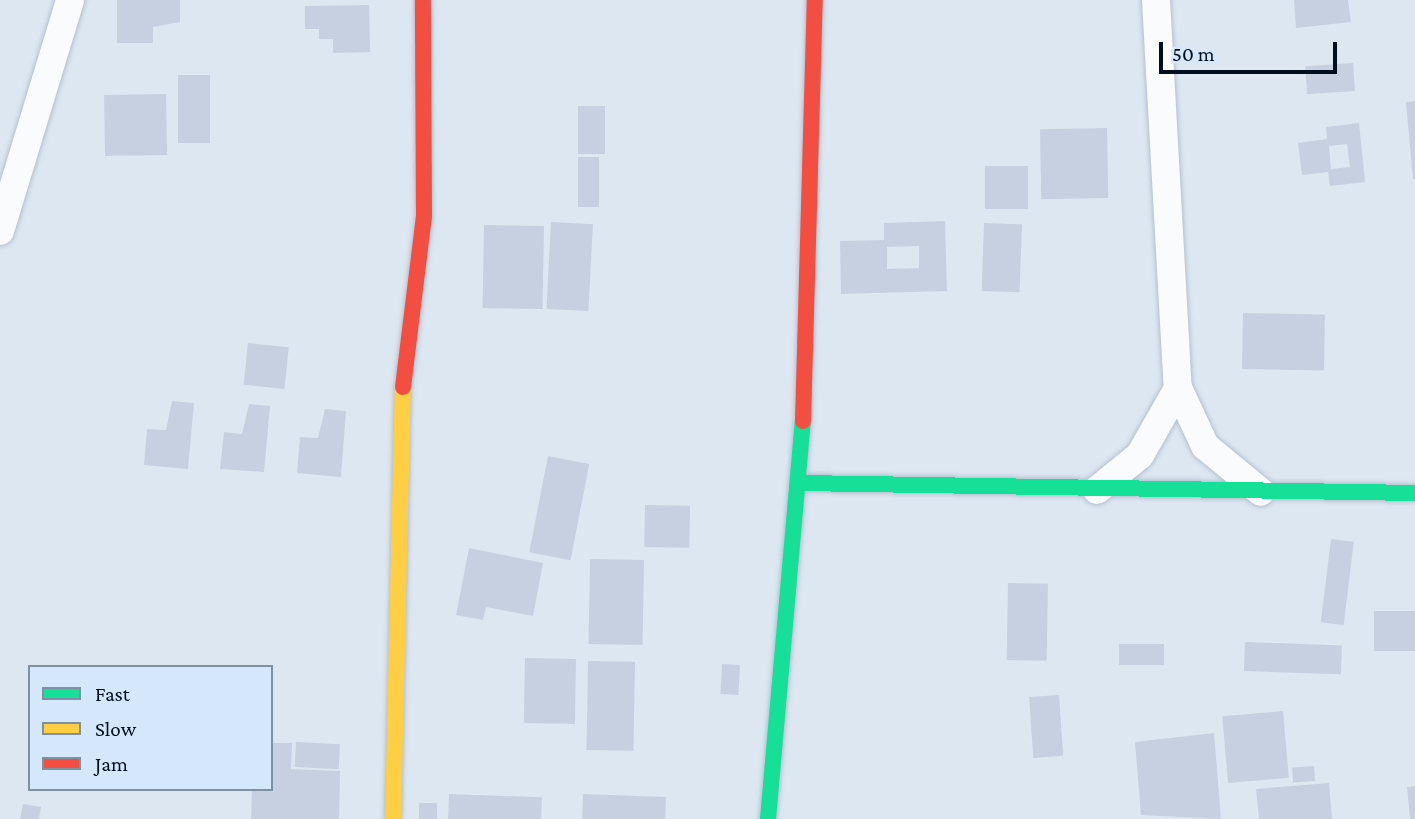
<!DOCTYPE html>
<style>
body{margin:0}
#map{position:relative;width:1415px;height:819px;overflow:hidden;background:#dde7f2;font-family:"Crimson Pro",serif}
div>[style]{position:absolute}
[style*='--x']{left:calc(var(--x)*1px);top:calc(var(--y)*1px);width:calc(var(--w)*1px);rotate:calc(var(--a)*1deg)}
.building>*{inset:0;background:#c7d0e0;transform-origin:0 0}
.roads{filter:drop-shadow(0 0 2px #b4c1cf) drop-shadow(0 0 2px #b4c1cf)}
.street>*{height:28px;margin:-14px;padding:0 14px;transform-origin:14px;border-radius:14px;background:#fafbfd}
.fast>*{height:16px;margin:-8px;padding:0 8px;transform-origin:8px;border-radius:8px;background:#16e098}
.slow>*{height:16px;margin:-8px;padding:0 8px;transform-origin:8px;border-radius:8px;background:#ffcf43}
.jam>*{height:16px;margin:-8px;padding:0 8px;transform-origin:8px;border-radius:8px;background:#f24e42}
span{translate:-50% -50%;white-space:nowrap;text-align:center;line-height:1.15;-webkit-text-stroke:7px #d4e7fb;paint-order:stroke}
.legend{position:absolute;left:28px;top:665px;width:245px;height:126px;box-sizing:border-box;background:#d4e7fb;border:2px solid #7f90a2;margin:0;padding:9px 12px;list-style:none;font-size:21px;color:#000d1d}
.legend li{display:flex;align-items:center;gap:14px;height:35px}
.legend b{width:35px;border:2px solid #7f90a2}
.scale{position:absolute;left:1159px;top:42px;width:178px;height:32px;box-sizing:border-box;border:4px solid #000d1d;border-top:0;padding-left:9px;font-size:21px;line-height:24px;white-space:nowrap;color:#000d1d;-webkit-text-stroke:5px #d4e7fb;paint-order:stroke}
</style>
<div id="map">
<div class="building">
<i style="clip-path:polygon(117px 0,180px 0,180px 22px,153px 27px,153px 43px,117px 43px)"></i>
<i style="clip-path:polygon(1294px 0,1348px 0,1351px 22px,1296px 28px)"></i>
<i style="clip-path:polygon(369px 5px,370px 52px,333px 53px,333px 39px,319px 39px,319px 29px,305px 29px,305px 6px)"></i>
<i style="left:1353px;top:63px;width:28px;height:48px;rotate:86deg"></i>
<i style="left:178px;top:75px;width:32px;height:68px"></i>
<i style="left:166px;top:94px;width:61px;height:62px;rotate:89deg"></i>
<i style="clip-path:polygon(1415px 101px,1415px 179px,1413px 179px,1406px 102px)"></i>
<i style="left:578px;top:106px;width:27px;height:48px"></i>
<i style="clip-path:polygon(evenodd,1359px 123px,1365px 182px,1330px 186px,1328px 172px,1302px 175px,1298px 143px,1327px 139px,1326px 127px,1359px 123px,1347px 144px,1350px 167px,1331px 169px,1329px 146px,1347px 144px)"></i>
<i style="left:1107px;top:128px;width:70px;height:67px;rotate:89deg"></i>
<i style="left:599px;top:157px;width:50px;height:21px;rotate:90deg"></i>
<i style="left:985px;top:166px;width:43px;height:43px"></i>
<i style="clip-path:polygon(evenodd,945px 221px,947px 291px,841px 294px,840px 241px,884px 240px,884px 223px,945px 221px,919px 246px,919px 268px,887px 269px,887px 247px,919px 246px)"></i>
<i style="left:551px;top:222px;width:42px;height:87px;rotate:3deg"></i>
<i style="left:984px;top:223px;width:38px;height:68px;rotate:2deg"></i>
<i style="left:484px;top:225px;width:60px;height:83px;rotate:1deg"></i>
<i style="left:1243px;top:313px;width:82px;height:56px;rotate:1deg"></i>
<i style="left:248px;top:343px;width:41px;height:42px;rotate:6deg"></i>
<i style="clip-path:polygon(172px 401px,194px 403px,188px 469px,144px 465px,147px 429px,166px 430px)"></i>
<i style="clip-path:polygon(249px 404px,270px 406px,264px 472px,220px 469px,224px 432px,242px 434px)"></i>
<i style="clip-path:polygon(325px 409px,346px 411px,341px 477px,297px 473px,300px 437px,318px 438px)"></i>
<i style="left:548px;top:456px;width:42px;height:98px;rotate:11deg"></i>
<i style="left:645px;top:505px;width:45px;height:42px;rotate:1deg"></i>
<i style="left:1331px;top:539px;width:23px;height:84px;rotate:7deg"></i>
<i style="clip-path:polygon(469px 548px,543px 563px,533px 616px,486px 607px,483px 620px,456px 615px)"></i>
<i style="left:590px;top:559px;width:54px;height:85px;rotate:1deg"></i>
<i style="left:1008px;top:583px;width:40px;height:77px;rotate:1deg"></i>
<i style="left:1374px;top:611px;width:41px;height:40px"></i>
<i style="left:1245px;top:642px;width:97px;height:29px;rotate:2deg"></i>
<i style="left:1119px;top:644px;width:45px;height:21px"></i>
<i style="left:525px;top:658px;width:51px;height:65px;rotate:1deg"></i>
<i style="left:588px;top:661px;width:47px;height:89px;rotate:1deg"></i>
<i style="left:722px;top:664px;width:18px;height:30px;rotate:3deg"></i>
<i style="left:1059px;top:695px;width:61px;height:30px;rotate:86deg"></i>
<i style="left:1283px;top:711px;width:67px;height:61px;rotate:85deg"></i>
<i style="clip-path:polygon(1214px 733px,1221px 819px,1141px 815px,1135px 742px)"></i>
<i style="left:296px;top:742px;width:44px;height:25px;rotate:3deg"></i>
<i style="clip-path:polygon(271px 743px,292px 743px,291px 769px,340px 771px,339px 819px,251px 819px,252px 789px,271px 789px)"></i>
<i style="left:1314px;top:766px;width:15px;height:22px;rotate:86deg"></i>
<i style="clip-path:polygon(1329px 783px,1332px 819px,1259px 819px,1256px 789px)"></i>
<i style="clip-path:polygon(1415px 786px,1415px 819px,1410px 819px,1407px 787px)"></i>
<i style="left:449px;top:794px;width:93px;height:25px;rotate:2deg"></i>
<i style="left:583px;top:794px;width:83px;height:25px;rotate:2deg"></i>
<i style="left:419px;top:803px;width:18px;height:16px"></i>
<i style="clip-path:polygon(23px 804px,41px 807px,39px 819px,20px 819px)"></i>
</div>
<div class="roads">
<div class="street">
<i style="--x:1156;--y:0;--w:389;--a:86.8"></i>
<i style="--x:1178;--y:388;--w:64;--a:65"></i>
<i style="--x:1205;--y:446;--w:72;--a:39.4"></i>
<i style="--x:0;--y:231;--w:241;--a:-73.1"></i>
<i style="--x:1097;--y:490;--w:55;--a:-39.1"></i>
<i style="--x:1140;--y:455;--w:77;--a:-60.4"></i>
</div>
<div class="fast">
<i style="--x:800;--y:483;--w:615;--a:0.93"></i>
<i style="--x:768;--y:819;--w:400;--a:-85"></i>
</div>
<div class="slow">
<i style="--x:393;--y:819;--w:432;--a:-88.7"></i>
</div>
<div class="jam">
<i style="--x:403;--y:387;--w:173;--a:-83"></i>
<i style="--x:424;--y:215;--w:215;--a:-90.3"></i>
<i style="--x:803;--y:421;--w:421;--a:-88.4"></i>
</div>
</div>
<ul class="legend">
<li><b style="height:9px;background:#16e098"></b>Fast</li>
<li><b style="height:9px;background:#ffcf43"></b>Slow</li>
<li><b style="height:9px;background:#f24e42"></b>Jam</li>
</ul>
<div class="scale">50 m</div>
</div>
